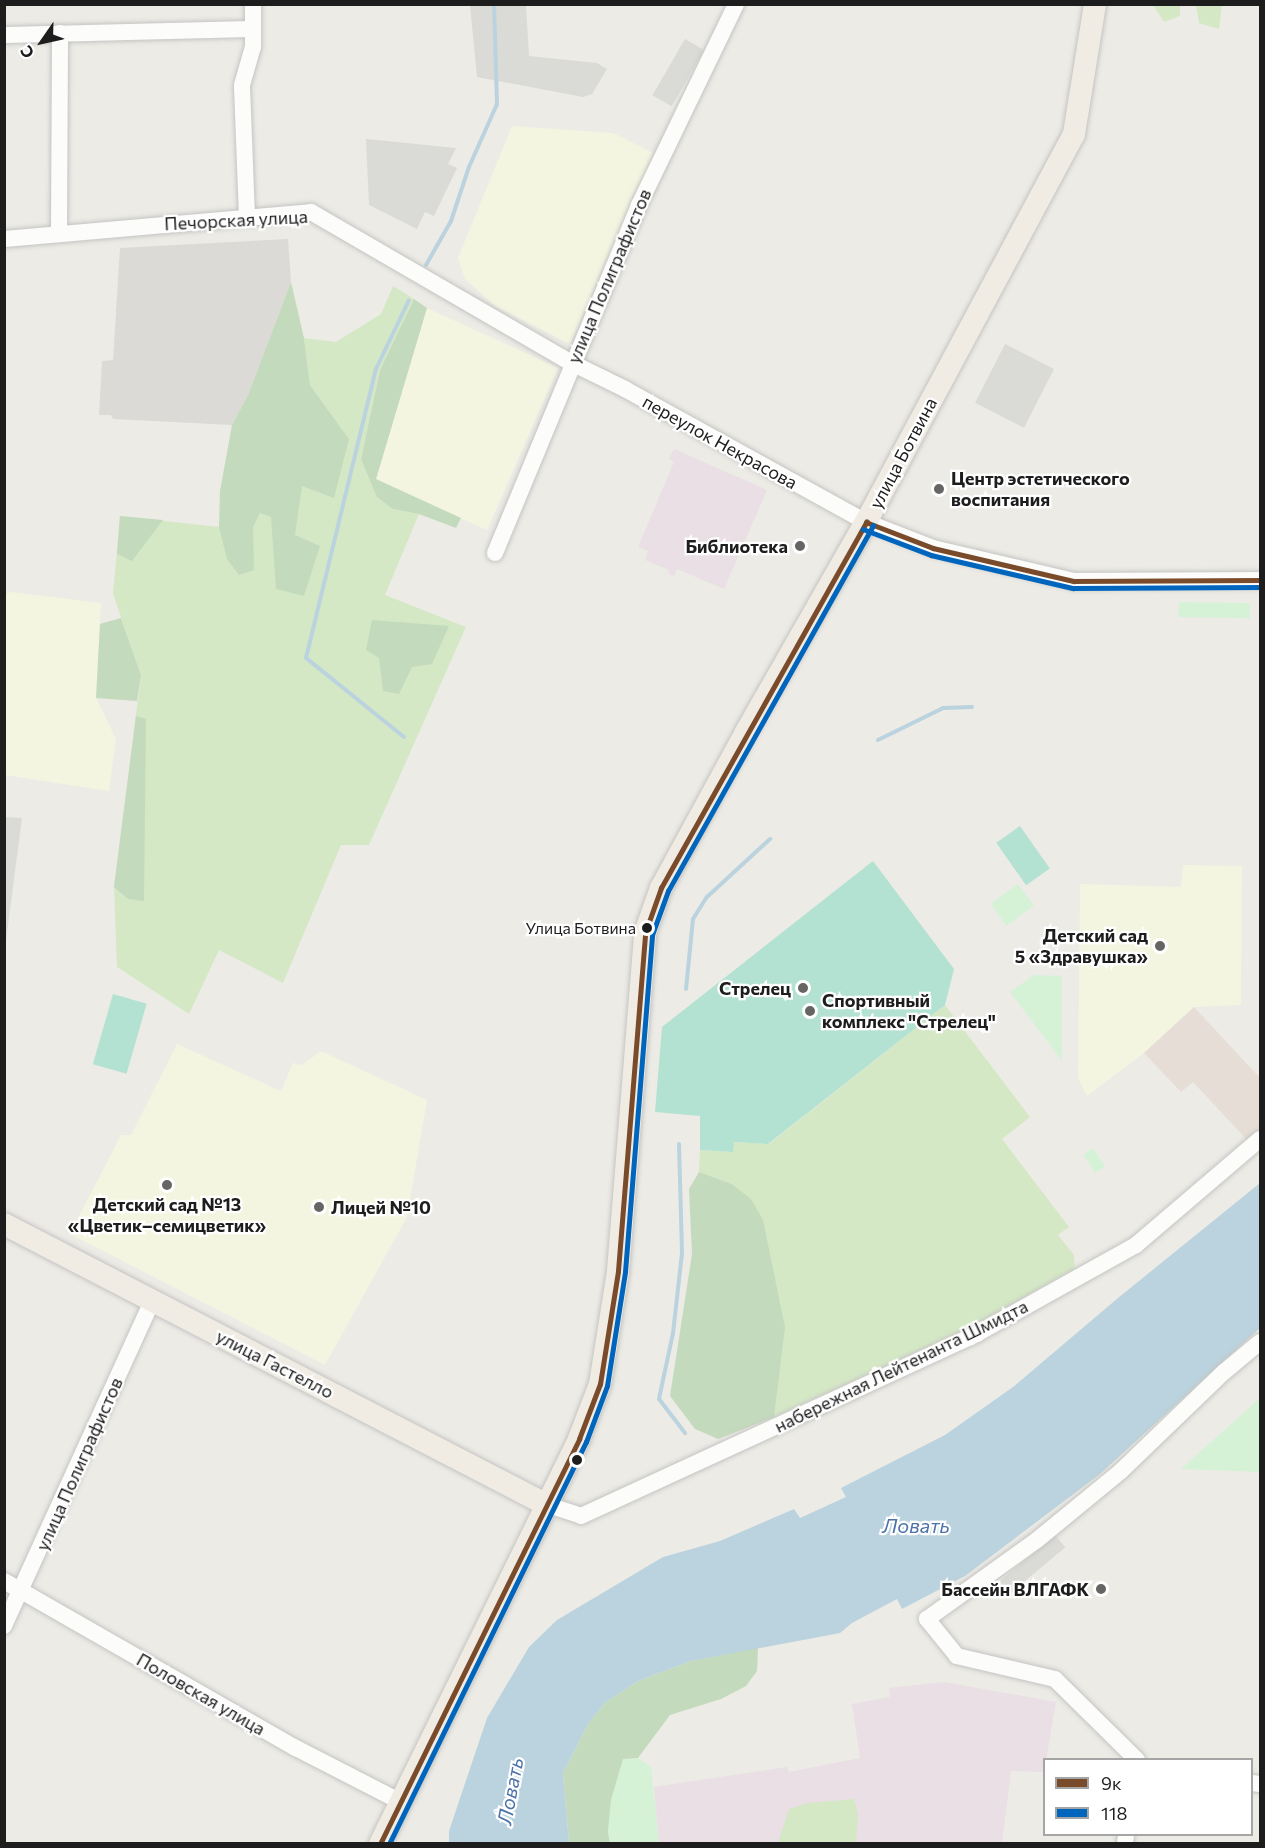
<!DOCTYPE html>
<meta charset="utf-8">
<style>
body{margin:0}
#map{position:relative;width:1265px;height:1848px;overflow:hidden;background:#ecebe6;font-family:Commissioner,sans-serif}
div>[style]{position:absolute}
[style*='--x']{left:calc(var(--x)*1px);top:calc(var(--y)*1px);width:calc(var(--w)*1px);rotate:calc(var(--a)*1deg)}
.residential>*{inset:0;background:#dbdad7}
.industrial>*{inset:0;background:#e9dfe4}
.education>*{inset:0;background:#f4f5e1}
.military>*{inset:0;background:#e6ddd6}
.grass>*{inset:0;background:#d5e8c6}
.forest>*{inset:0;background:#c4dabc}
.park>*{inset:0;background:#d5f2d7;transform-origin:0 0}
.pitch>*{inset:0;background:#b3e2d2;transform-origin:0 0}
.parking>*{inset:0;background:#dadad7;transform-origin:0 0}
.water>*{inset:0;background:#bbd3de}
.stream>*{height:4px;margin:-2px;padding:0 2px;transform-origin:2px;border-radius:2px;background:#bbd3de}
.roads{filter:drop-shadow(0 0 2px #c4c4c2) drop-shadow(0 0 2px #c4c4c2)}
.minor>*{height:16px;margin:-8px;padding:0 8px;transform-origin:8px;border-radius:8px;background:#fcfcfb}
.major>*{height:22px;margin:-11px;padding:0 11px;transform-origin:11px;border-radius:11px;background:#f0ece4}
.bus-1>*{height:4.5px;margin:-2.25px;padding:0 2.25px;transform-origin:2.25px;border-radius:2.25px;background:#7a4b2a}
.bus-2>*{height:4.5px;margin:-2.25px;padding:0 2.25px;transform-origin:2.25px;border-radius:2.25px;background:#0065bd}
.dots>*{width:16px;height:16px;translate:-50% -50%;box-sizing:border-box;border:3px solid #fff;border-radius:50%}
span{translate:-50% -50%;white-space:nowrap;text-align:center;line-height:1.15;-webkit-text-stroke:4.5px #fff;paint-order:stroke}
.bus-label{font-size:16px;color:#1d1d1d}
.right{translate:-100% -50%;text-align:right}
.street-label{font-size:18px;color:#1d1d1d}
.poi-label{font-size:18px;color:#1d1d1d;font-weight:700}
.left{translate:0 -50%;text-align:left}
.water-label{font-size:20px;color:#4e73a9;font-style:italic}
.frame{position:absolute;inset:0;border:6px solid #1d1d1d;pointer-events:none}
.legend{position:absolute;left:1043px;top:1758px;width:210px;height:78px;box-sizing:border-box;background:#fff;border:2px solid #a5a5a5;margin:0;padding:8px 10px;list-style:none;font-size:18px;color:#1d1d1d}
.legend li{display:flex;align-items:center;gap:12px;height:30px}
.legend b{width:30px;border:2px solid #a5a5a5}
.north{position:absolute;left:12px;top:12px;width:60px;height:60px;-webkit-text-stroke:4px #fff;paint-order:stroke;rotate:236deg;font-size:16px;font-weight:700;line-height:24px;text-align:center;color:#1d1d1d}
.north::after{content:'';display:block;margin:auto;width:21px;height:27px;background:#1d1d1d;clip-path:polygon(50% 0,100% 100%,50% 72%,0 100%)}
</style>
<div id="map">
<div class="residential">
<i style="clip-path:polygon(288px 239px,291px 282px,248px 395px,232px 425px,113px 419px,111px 415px,99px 415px,102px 361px,113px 360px,120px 248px)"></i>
</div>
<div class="industrial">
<i style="clip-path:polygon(674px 449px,767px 490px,724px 589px,677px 569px,674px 576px,668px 574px,669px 570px,645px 560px,648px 551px,638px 547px,674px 462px,669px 459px)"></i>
<i style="clip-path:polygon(944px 1682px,1056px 1702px,1044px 1772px,1011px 1771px,1002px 1843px,659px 1843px,654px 1787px,787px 1767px,789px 1772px,860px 1758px,852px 1704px,890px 1697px,889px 1688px)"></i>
</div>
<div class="education">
<i style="clip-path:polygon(512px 126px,613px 133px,653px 153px,570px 344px,495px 306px,465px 279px,458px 258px)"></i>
<i style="clip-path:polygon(427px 308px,558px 368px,487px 530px,376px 480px)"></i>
<i style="clip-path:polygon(12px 592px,101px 603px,96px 698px,116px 739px,109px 791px,5px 775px,4px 594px)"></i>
<i style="clip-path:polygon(1183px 865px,1242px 866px,1241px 1005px,1194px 1007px,1144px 1053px,1087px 1096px,1078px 1078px,1080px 884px,1181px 887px)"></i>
<i style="clip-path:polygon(177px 1044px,281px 1091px,293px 1063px,302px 1065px,321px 1051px,427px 1100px,407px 1217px,325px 1365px,70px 1234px,121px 1135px,131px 1135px)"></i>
</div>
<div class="military">
<i style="clip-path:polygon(1194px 1007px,1260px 1078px,1260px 1130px,1248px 1141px,1193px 1082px,1181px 1092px,1144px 1053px)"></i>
</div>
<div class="grass">
<i style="clip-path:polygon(1153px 5px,1180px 5px,1180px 16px,1164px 22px)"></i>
<i style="clip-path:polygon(1196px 5px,1222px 5px,1219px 29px,1199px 23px)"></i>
<i style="clip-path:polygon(393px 286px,414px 299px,380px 370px,361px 459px,393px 509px,419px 514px,385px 595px,466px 627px,369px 845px,341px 845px,283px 983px,219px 950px,189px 1014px,117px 967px,114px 887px,141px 675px,113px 594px,120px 516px,219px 527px,302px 485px,349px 439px,310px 385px,304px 338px,336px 342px,381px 314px)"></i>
<i style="clip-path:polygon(945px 1005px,1030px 1117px,1002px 1139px,1069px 1227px,1058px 1235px,1074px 1255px,1075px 1268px,977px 1324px,774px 1417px,778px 1378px,732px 1184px,699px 1172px,700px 1150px,732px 1152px,733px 1142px,769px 1144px)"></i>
<i style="clip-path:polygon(854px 1799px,858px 1814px,856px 1843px,778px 1843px,789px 1809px,808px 1803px)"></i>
</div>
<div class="forest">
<i style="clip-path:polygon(291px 282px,304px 338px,310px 385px,349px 439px,334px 498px,302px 486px,295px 535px,320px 546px,304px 596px,276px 589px,271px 517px,260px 513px,253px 527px,254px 570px,239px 575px,227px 559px,219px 527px,220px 491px,232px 425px,248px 395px)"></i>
<i style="clip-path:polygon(414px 299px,427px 308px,376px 479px,461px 518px,456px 528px,419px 514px,393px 509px,377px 497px,361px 459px,380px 370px)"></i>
<i style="clip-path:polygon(120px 516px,163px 520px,132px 561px,117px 554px)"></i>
<i style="clip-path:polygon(121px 618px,141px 675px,137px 701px,96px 698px,100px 624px)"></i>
<i style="clip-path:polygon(372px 620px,449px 626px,432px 664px,412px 667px,399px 694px,383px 691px,379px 658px,366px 650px)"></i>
<i style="clip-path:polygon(136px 716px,146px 719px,144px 901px,128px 899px,114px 887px)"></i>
<i style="clip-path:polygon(699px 1172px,732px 1184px,751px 1199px,763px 1220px,785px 1327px,774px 1417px,718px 1439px,695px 1429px,670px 1396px,692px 1254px,689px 1189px)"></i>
<i style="clip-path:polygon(758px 1647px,757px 1671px,746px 1686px,721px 1699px,670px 1715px,638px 1758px,623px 1760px,608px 1831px,610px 1843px,569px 1843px,563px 1773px,588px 1724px,606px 1702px,638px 1681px,691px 1661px)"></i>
</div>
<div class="park">
<i style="left:1179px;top:602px;width:71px;height:15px;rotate:1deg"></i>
<i style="left:1018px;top:884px;width:27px;height:34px;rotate:54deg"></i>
<i style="clip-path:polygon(1034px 975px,1062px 976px,1062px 1061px,1010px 992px)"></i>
<i style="left:1093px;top:1148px;width:22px;height:12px;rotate:56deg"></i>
<i style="clip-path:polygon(1260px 1398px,1260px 1472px,1181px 1469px)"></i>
<i style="clip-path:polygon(638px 1758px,651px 1767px,659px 1843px,610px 1843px,608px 1831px,611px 1800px,623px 1759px)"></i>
</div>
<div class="pitch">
<i style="left:1020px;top:826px;width:52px;height:29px;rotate:55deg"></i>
<i style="clip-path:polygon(873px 861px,954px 969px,945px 1005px,768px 1144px,734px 1142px,733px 1152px,700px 1150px,700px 1116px,655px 1112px,662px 1027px)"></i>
<i style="left:113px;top:994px;width:35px;height:73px;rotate:16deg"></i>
</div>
<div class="parking">
<i style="clip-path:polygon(470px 5px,526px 5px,529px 56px,597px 63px,607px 69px,592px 94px,583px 97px,477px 77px)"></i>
<i style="left:685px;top:39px;width:22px;height:65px;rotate:30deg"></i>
<i style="clip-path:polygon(366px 139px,456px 148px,448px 164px,457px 168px,434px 216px,425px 212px,417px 229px,369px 205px)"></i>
<i style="left:1005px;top:344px;width:55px;height:66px;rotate:27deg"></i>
<i style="clip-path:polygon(5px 817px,22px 818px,5px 948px,4px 817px)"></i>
<i style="left:1055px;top:1535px;width:16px;height:72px;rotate:50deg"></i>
</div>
<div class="water">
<i style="clip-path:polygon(1260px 1183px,1260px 1328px,1100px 1474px,965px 1576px,902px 1609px,897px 1599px,852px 1623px,840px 1633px,691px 1661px,638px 1681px,606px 1702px,588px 1724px,563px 1773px,569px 1843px,449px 1843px,449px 1831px,487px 1718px,529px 1647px,557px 1620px,663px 1557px,720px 1541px,794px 1509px,800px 1518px,846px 1497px,841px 1488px,945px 1435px,1013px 1387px,1118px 1298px)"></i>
</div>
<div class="stream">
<i style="--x:426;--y:265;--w:51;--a:-60.4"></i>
<i style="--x:451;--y:221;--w:57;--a:-71.6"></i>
<i style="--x:469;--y:167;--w:69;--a:-66"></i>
<i style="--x:497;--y:104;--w:100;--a:-91.7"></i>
<i style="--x:404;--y:737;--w:126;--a:-141.1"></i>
<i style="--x:306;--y:658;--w:297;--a:-76.4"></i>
<i style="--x:376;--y:369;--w:76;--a:-64.4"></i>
<i style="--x:878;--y:740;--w:72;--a:-26.2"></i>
<i style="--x:943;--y:708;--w:29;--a:-2"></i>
<i style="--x:686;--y:989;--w:70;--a:-84.3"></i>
<i style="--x:693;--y:919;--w:26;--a:-58"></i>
<i style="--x:707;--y:897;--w:86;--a:-42.6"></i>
<i style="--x:679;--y:1144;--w:109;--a:88.4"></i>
<i style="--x:682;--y:1253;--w:81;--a:96.4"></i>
<i style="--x:673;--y:1333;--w:67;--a:102"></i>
<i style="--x:659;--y:1399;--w:43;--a:52.6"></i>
</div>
<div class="roads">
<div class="minor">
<i style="--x:4;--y:35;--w:249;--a:-1.4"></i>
<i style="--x:247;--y:217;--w:132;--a:-92.2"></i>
<i style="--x:242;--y:85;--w:40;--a:-74"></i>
<i style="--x:253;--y:47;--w:43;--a:-90"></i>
<i style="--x:59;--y:233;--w:200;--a:-89.7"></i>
<i style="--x:4;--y:239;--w:308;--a:-5"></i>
<i style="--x:311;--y:212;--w:302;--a:30.1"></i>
<i style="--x:572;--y:363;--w:59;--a:26.1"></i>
<i style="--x:625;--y:389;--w:275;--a:28.9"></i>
<i style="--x:866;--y:522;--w:72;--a:21.2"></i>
<i style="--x:933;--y:548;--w:145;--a:13.2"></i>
<i style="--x:1074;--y:581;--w:186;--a:-0.3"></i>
<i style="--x:495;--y:553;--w:377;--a:-67.5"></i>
<i style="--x:639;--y:205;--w:223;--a:-64.2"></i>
<i style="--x:545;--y:1504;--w:38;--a:18"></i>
<i style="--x:581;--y:1516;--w:437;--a:-24.7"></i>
<i style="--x:978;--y:1333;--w:181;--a:-29.1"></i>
<i style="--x:1136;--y:1245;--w:163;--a:-40.5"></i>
<i style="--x:4;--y:1581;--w:336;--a:29.8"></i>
<i style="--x:296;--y:1748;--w:118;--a:27.2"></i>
<i style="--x:4;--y:1626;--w:357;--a:-65.5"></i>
<i style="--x:1137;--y:1760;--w:115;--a:-135.4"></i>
<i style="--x:1055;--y:1679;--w:101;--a:-166.8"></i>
<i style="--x:957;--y:1656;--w:48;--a:-129"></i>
<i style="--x:927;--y:1619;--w:135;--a:-35.7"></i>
<i style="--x:1037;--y:1540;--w:109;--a:-39.4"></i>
<i style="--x:1121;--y:1471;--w:143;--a:-43.9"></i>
<i style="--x:1224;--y:1372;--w:47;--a:-39.8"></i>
<i style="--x:1252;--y:1783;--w:8;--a:7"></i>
<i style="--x:1125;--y:1844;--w:10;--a:-84"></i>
</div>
<div class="major">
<i style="--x:4;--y:1224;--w:609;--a:27.36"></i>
<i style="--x:380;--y:1844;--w:451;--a:-63.8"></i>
<i style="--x:579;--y:1439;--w:59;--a:-69.1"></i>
<i style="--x:600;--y:1384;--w:114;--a:-80.9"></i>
<i style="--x:618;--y:1271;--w:339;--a:-85.4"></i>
<i style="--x:645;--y:933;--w:48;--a:-70.4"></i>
<i style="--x:661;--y:888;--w:178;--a:-61.4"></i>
<i style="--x:746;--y:732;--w:242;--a:-60.3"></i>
<i style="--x:866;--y:522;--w:440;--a:-61.8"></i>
<i style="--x:1074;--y:134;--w:132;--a:-80.8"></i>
</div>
</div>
<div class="bus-1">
<i style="--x:866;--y:522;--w:72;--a:21.2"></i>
<i style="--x:933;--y:548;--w:145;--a:13.2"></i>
<i style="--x:1074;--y:581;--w:186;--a:-0.3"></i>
<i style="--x:380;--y:1844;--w:451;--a:-63.8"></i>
<i style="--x:579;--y:1439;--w:59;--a:-69.1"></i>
<i style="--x:600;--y:1384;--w:114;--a:-80.9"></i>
<i style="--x:618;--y:1271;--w:339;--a:-85.4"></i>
<i style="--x:645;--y:933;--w:48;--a:-70.4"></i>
<i style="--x:661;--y:888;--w:420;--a:-60.7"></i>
</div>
<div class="bus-2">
<i style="--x:863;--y:529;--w:73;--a:20.9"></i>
<i style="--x:931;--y:555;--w:146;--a:13.1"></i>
<i style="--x:1073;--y:588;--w:187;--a:-0.3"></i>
<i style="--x:389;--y:1844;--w:448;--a:-63.9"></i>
<i style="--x:586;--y:1442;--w:60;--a:-69.4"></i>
<i style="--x:607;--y:1386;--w:115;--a:-81"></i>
<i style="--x:625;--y:1272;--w:338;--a:-85.4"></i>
<i style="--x:652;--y:935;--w:47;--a:-70"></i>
<i style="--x:668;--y:891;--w:419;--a:-60.7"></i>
</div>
<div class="dots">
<i style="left:939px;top:489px;background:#656563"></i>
<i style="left:800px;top:546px;background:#656563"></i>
<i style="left:647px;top:928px;background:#1d1d1d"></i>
<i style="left:1160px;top:946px;background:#656563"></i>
<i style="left:803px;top:988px;background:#656563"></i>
<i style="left:810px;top:1011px;background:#656563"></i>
<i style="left:167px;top:1185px;background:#656563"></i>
<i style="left:319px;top:1207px;background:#656563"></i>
<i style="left:577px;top:1460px;background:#1d1d1d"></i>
<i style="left:1101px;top:1589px;background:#656563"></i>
</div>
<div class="bus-label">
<span class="right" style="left:636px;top:928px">Улица Ботвина</span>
</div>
<div class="street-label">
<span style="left:236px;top:220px;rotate:-3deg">Печорская улица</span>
<span style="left:609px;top:276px;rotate:-67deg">улица Полиграфистов</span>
<span style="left:720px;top:442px;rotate:29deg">переулок Некрасова</span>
<span style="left:903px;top:453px;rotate:-62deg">улица Ботвина</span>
<span style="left:275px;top:1364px;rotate:27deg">улица Гастелло</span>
<span style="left:901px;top:1366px;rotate:-26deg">набережная Лейтенанта Шмидта</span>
<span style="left:79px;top:1464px;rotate:-66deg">улица Полиграфистов</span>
<span style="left:201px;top:1694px;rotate:30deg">Половская улица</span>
</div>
<div class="poi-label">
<span class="left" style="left:951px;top:489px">Центр эстетического<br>воспитания</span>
<span class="right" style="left:788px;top:546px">Библиотека</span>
<span class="right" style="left:1148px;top:946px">Детский сад<br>5 «Здравушка»</span>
<span class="right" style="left:791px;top:988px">Стрелец</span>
<span class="left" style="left:822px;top:1011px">Спортивный<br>комплекс "Стрелец"</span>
<span style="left:167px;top:1215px">Детский сад №13<br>«Цветик–семицветик»</span>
<span class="left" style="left:331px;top:1207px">Лицей №10</span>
<span class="right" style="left:1089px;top:1589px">Бассейн ВЛГАФК</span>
</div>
<div class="water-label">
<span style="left:916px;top:1525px">Ловать</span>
<span style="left:510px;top:1791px;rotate:-79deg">Ловать</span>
</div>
<div class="frame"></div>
<ul class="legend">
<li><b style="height:8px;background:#7a4b2a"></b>9к</li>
<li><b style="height:8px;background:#0065bd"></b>118</li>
</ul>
<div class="north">С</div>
</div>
